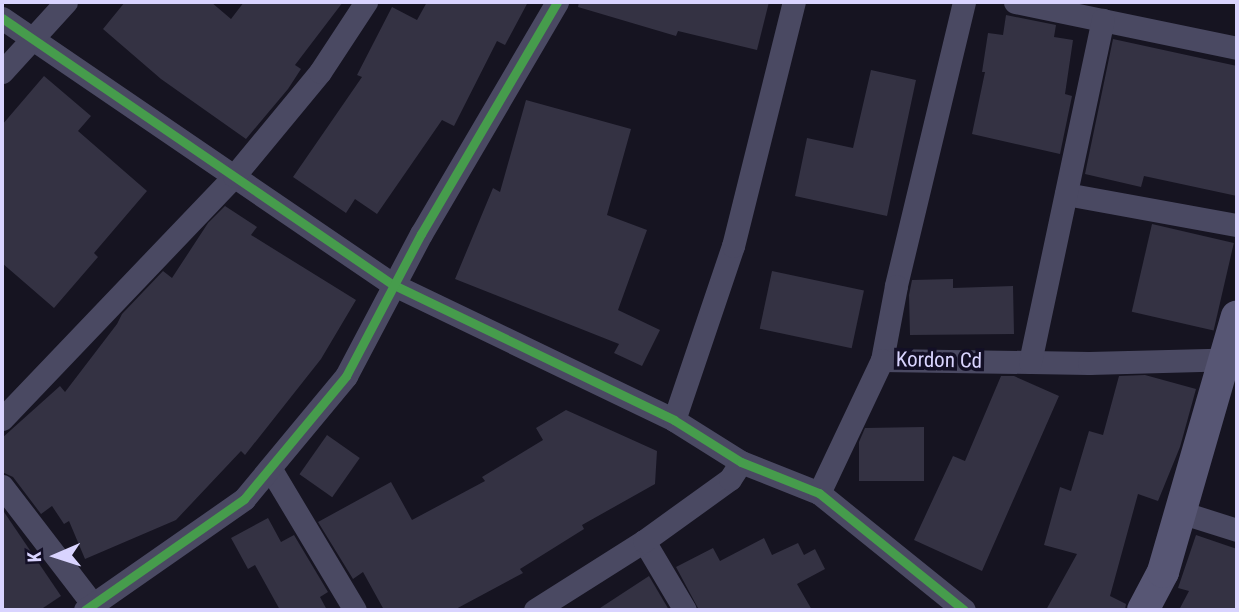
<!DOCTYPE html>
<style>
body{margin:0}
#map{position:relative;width:1239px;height:612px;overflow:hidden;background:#161421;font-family:"Roboto Condensed",sans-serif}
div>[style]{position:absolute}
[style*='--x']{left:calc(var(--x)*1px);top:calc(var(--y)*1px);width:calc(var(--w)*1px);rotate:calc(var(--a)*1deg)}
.building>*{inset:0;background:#343243;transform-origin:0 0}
.street>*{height:23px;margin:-11.5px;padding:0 11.5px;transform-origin:11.5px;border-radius:11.5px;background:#4a4962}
.secondary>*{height:32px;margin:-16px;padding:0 16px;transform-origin:16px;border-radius:16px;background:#575674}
.cycleway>*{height:9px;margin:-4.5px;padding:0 4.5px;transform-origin:4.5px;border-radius:4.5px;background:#469c4c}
span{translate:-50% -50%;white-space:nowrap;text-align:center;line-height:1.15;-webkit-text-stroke:7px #130f26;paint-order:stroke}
.street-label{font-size:21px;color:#d9d4ff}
.frame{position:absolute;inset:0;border:4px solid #d9d4ff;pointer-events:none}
.north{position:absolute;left:21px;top:521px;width:70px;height:70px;-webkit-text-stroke:5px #130f26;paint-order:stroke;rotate:267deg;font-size:19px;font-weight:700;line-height:28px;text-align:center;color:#d9d4ff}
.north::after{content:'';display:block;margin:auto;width:24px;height:32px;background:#d9d4ff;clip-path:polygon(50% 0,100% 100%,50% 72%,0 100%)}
</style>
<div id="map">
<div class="building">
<i style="clip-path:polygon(125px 2px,211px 2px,231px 19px,244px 2px,343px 2px,295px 65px,301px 69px,288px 89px,246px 139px,161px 79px,103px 29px)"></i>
<i style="clip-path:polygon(427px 2px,528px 2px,505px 45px,497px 41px,454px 126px,442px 120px,377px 214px,355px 199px,346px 213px,293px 177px,362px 77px,357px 75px,392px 7px,417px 20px)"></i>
<i style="clip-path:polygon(579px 2px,769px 2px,757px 50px,678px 31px,676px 36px,578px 7px)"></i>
<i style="clip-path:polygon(1006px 15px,1056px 25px,1054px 37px,1073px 40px,1065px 94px,1072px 96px,1060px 154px,972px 134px,985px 72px,982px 72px,988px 33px,1003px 35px)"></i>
<i style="clip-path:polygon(1113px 39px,1237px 66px,1237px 196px,1144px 176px,1141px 187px,1085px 174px)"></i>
<i style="clip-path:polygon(871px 70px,916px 80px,887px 216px,795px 196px,807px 138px,853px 148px)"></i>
<i style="clip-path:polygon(44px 76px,91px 116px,78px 131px,147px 191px,94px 253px,98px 257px,54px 308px,2px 263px,2px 125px)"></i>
<i style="clip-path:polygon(526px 100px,631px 129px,607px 215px,647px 230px,618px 310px,660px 330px,642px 366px,614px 353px,619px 344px,455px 279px,493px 188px,500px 192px)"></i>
<i style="clip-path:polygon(225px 206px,257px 227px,251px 235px,356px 300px,321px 359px,245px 455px,241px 451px,176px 520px,85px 559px,69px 521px,64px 524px,52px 506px,41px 514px,13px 477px,2px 472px,2px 438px,60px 386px,65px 392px,117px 324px,122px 314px,163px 271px,172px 278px,208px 223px)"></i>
<i style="left:1152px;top:224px;width:84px;height:90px;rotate:13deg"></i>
<i style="left:772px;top:271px;width:94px;height:59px;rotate:12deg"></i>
<i style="clip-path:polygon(953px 279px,953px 288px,1013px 286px,1014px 334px,910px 335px,909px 295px,912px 280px)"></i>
<i style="clip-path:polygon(1145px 375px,1196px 389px,1180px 447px,1158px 501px,1138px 494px,1110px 596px,1126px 604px,1125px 610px,1046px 610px,1077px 554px,1044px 545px,1060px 487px,1071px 491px,1089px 431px,1103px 435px,1119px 376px)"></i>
<i style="clip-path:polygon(1001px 376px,1014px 376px,1059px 396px,982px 571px,914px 540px,953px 456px,965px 461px)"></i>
<i style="clip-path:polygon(566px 410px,657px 451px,655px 484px,582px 525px,584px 529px,520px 569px,523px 573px,454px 610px,384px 610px,363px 572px,353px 579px,318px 522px,391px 482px,412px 520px,485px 481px,482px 477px,543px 440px,536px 428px)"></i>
<i style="clip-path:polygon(924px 427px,924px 481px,859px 481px,859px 442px,865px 428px)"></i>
<i style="left:327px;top:435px;width:40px;height:48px;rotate:35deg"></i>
<i style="clip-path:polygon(2px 509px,61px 596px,40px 610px,2px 610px)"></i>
<i style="clip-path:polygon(268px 518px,281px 542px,294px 535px,328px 592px,320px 597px,327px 610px,280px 610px,255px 565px,248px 569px,231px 538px)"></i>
<i style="clip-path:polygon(1196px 535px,1237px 549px,1237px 610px,1179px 610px,1189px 591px,1178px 588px)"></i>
<i style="clip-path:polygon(764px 538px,772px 555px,798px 543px,804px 555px,815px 549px,825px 569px,797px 584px,812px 610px,699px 610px,676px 567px,713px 548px,720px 561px)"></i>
<i style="clip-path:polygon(649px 576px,669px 610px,597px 610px)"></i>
</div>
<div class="street">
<i style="--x:964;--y:2;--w:292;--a:103.5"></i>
<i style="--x:896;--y:286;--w:75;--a:100.7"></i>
<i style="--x:882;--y:360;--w:207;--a:0.8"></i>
<i style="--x:1089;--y:363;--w:148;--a:-1.5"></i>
<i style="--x:1015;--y:2;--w:227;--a:11.7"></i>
<i style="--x:2;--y:18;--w:474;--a:34.3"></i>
<i style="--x:394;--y:285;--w:311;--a:25.7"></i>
<i style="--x:674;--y:420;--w:79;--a:32.1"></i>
<i style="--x:741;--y:462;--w:84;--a:21.7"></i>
<i style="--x:819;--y:493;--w:186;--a:38.9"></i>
<i style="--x:2;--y:72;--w:95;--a:-47.6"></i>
<i style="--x:1066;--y:194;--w:174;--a:10.3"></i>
<i style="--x:1030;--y:362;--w:350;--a:-78"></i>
<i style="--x:2;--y:419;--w:336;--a:-46.3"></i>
<i style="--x:234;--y:176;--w:135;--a:-50.4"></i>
<i style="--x:320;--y:72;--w:84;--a:-56.7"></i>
<i style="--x:674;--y:420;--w:184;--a:-71.3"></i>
<i style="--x:733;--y:246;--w:252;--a:-76"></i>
<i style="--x:270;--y:468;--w:165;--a:59.1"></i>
<i style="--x:2;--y:486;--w:156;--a:52.5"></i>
<i style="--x:819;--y:493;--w:147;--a:-64.7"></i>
<i style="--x:1180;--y:512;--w:60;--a:17.5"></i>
<i style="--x:644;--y:541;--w:80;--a:59.3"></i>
<i style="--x:85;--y:610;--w:194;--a:-34.9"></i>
<i style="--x:244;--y:499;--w:160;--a:-50.3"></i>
<i style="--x:346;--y:376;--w:161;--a:-62.2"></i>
<i style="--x:421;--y:234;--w:269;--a:-59.6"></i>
<i style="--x:535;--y:610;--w:129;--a:-32.3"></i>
<i style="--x:644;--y:541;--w:106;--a:-35.8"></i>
<i style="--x:730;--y:479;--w:20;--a:-57"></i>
</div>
<div class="secondary">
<i style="--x:1143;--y:610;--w:43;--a:-62.2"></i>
<i style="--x:1163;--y:572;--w:266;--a:-73.9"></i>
</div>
<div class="cycleway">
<i style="--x:2;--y:18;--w:474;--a:34.3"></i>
<i style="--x:394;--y:285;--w:311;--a:25.7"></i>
<i style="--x:674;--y:420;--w:79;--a:32.1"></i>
<i style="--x:741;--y:462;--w:84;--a:21.7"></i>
<i style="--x:819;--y:493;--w:186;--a:38.9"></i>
<i style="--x:85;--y:610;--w:194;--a:-34.9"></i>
<i style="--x:244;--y:499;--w:160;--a:-50.3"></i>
<i style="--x:346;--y:376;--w:161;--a:-62.2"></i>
<i style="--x:421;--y:234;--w:269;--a:-59.6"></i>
</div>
<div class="street-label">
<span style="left:939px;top:360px;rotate:1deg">Kordon Cd</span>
</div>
<div class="frame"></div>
<div class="north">K</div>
</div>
